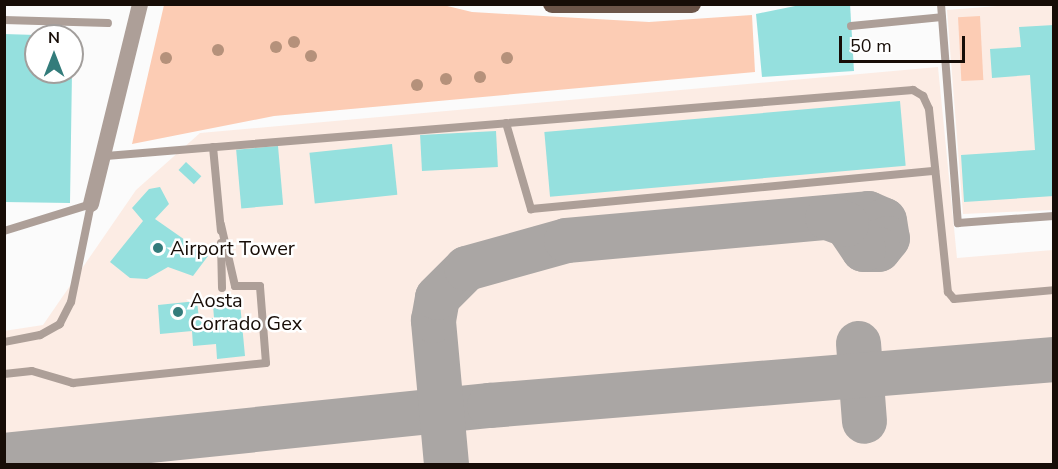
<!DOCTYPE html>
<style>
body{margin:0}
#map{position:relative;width:1058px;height:469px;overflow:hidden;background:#fbfbfb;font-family:"Nunito Sans",sans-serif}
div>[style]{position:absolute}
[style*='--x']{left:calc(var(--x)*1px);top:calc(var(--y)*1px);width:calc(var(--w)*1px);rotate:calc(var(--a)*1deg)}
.built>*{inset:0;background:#fcece4}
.green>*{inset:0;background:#fcccb4;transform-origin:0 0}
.taxiway>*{height:45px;margin:-22.5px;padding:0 22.5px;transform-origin:22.5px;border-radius:22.5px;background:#aaa6a4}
.building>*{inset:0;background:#95e0de;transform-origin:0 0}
.lane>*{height:8px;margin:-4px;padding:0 4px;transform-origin:4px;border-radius:4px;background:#ad9f98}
.street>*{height:16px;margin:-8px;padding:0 8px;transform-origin:8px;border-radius:8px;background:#ad9f98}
.primary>*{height:18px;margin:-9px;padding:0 9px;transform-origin:9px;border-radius:9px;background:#6c5549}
.trees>*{width:12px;height:12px;margin:-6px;border-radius:50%;background:#b5917b}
.dots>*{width:16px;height:16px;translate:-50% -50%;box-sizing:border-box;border:3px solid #fff;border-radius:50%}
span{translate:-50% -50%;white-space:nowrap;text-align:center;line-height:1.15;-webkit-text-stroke:5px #fff;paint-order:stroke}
.poi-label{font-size:20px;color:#170d07}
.left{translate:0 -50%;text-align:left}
.frame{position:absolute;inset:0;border:6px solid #170d07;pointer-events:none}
.north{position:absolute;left:24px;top:24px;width:60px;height:60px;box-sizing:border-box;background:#fff;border:2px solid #a29e9c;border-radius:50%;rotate:0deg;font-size:16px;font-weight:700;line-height:24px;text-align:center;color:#170d07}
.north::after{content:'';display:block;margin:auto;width:21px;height:27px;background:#337c7b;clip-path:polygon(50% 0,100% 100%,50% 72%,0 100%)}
.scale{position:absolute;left:839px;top:36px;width:126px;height:27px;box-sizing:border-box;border:3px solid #170d07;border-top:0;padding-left:8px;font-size:18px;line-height:21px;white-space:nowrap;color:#170d07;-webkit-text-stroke:4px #fff;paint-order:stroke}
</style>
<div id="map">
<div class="built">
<i style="clip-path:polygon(1010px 5px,1053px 5px,1053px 210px,963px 214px,947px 10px)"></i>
<i style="clip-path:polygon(938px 67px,957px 258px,1053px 250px,1053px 464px,5px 464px,4px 331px,43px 325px,136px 190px,200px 133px)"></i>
</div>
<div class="green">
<i style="clip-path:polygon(439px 4px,472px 12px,649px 22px,752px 15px,755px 72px,274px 116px,132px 144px,164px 5px)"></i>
<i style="left:980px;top:16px;width:64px;height:22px;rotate:87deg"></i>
</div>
<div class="taxiway">
<i style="--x:858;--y:343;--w:78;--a:85.6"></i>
<i style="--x:4;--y:455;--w:488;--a:-5.9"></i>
<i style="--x:489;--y:405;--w:567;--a:-4.65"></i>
<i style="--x:446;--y:464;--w:145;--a:-95.2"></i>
<i style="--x:433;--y:320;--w:23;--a:-80"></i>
<i style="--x:437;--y:297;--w:41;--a:-45"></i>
<i style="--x:466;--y:268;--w:104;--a:-15.6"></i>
<i style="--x:566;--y:240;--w:303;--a:-5.1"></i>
<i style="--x:868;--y:213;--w:17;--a:24"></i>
<i style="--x:884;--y:220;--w:18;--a:81"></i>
<i style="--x:887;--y:238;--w:14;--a:129"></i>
<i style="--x:878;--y:249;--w:15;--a:180"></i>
<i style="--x:863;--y:249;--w:30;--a:-124"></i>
<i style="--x:846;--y:224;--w:20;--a:-160"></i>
</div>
<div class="building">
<i style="clip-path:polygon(805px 4px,850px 4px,854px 71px,762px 77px,756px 14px)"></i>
<i style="clip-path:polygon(1054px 25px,1054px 196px,964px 202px,961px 155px,1035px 150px,1030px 75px,992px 78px,990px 49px,1021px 47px,1019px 27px)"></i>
<i style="clip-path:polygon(4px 34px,36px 35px,36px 72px,72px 72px,70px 203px,4px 202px)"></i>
<i style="left:900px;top:101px;width:65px;height:357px;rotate:85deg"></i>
<i style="left:496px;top:131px;width:36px;height:76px;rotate:87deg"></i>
<i style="left:392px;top:144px;width:51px;height:83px;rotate:84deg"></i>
<i style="left:278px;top:146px;width:59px;height:42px;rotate:85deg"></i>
<i style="left:186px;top:162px;width:21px;height:11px;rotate:43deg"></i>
<i style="clip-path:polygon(160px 187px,169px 204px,155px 219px,208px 256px,193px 276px,168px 267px,147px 279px,130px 278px,110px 262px,143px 221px,132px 208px,149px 189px)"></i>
<i style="clip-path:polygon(197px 301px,199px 319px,214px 318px,213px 305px,240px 303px,245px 356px,217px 359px,216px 344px,193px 346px,192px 331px,160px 334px,158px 305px)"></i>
</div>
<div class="lane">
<i style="--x:941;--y:4;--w:220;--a:85.6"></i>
<i style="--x:958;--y:223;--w:96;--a:-4.2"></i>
<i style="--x:4;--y:20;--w:104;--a:1.7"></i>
<i style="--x:851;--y:26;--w:91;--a:-5.6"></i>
<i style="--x:506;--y:123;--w:90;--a:73.8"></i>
<i style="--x:531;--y:209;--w:406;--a:-5.4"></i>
<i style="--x:213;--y:147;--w:84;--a:84.6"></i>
<i style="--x:106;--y:156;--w:810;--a:-4.68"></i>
<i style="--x:913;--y:90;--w:12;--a:31"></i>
<i style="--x:923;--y:96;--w:14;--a:65"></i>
<i style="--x:929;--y:109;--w:184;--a:84.1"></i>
<i style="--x:948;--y:292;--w:9;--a:49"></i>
<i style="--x:954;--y:299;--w:100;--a:-5.1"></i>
<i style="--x:4;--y:231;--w:91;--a:-17.2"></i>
<i style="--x:91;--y:204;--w:100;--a:101.5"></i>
<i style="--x:71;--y:302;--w:25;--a:117"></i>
<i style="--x:60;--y:324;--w:23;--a:151"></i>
<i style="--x:40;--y:335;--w:37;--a:169"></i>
<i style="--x:221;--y:243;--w:45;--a:88.7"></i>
<i style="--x:4;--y:374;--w:28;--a:-6"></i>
<i style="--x:32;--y:371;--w:43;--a:16.3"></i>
<i style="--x:73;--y:383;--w:194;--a:-5.9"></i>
<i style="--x:266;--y:363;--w:77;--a:-94.5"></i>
<i style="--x:260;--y:286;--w:25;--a:180"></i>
<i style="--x:235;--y:286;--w:63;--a:-102.9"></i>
</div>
<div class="street">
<i style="--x:91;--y:204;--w:206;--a:-76.2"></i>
</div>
<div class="primary">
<i style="--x:552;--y:4;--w:140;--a:0"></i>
</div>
<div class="trees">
<i style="left:294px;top:42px"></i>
<i style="left:276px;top:47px"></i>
<i style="left:218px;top:50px"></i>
<i style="left:311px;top:56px"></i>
<i style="left:166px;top:58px"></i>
<i style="left:507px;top:58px"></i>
<i style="left:480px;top:77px"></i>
<i style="left:446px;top:79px"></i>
<i style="left:417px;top:85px"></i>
</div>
<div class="dots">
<i style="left:158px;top:248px;background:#337c7b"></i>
<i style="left:178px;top:312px;background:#337c7b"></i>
</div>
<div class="poi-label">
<span class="left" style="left:170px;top:248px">Airport Tower</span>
<span class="left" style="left:190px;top:312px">Aosta<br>Corrado Gex</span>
</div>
<div class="frame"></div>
<div class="north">N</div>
<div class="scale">50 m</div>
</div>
